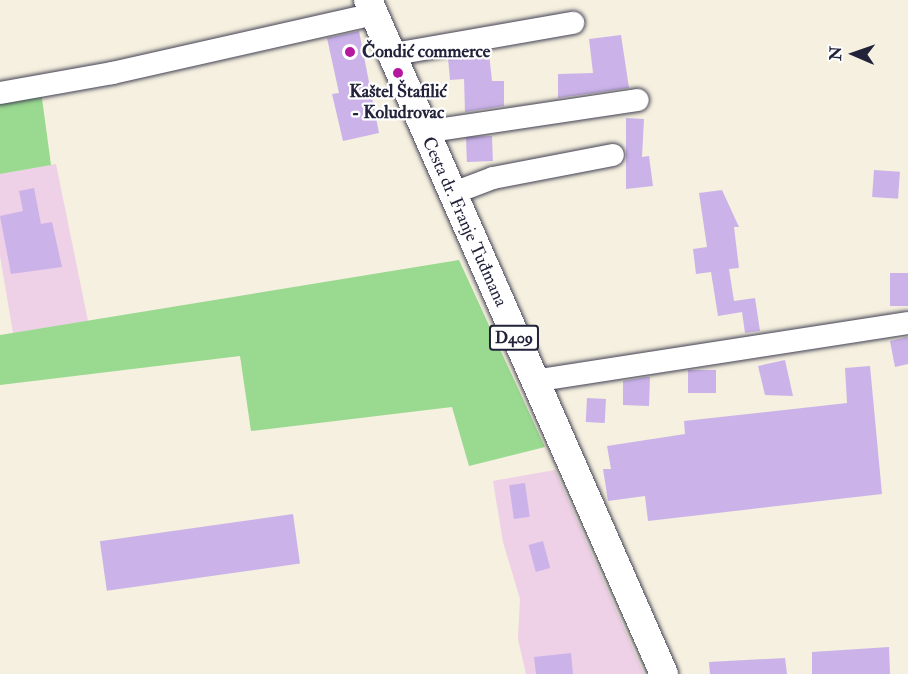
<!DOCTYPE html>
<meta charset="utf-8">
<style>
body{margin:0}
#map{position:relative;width:908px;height:674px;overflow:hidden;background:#f5f0df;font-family:"IM FELL Double Pica",serif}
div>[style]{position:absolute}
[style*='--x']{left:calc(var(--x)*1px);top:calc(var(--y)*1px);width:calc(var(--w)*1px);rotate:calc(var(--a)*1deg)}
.built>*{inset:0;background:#eed0e7}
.green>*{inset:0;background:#9ad990}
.building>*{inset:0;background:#cbb3ea;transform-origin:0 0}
.roads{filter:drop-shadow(0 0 2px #424154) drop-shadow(0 0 2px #424154)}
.minor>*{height:22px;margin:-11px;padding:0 11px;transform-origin:11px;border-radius:11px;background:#fff}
.major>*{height:28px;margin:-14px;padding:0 14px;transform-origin:14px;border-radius:14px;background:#fff}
.dots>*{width:16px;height:16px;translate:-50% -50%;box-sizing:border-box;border:3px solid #fff;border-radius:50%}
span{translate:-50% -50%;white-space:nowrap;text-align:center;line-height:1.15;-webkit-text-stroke:4.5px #fff;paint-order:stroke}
.shield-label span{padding:2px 4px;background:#fff;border:2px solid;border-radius:4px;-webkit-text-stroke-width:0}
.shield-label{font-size:16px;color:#22223b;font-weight:700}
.poi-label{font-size:18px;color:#22223b;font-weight:700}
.left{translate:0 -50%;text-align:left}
.street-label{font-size:18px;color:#22223b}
.north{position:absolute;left:824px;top:24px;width:60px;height:60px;-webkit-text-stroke:4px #fff;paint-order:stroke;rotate:272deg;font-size:16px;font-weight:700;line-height:24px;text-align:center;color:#22223b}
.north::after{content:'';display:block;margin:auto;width:21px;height:27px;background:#22223b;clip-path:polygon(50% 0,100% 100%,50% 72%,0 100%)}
</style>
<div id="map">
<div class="built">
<i style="clip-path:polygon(56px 164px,88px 321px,13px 333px,0 256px,0 174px)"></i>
<i style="clip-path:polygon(555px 470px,644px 674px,526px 674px,518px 639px,520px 599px,503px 542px,493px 481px)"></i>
</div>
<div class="green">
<i style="clip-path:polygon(41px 91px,51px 165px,0 174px,0 99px)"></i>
<i style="clip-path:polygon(459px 260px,545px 447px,469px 466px,452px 407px,251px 431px,240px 356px,0 385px,0 335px)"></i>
</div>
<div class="building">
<i style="clip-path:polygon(359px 31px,379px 133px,343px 141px,332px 94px,339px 93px,327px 38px)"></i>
<i style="clip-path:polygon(621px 35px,629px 88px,558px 98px,558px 74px,593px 73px,589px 39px)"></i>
<i style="clip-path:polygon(489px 53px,492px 81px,504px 81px,504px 106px,465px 112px,464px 79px,450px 80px,448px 58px)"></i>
<i style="clip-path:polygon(626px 118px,644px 119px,642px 157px,649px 156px,653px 186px,626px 189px)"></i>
<i style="left:492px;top:136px;width:25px;height:26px;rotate:88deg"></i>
<i style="left:874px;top:170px;width:26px;height:27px;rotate:4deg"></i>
<i style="clip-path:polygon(34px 188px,41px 224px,52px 222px,62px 267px,11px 274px,0 216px,23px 211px,19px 191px)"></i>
<i style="clip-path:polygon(722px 190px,739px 227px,734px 227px,739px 268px,729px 269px,734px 301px,755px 298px,760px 331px,745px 333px,742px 312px,718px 316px,711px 272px,696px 274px,693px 249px,707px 247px,699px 193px)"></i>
<i style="left:908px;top:273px;width:33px;height:18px;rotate:90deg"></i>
<i style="clip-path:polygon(908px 337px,908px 364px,895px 367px,890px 341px)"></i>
<i style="clip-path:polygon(785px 360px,793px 396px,765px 395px,758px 366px)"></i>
<i style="clip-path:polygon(870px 366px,882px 494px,648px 521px,645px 496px,608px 501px,603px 469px,611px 469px,607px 446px,685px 434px,684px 421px,847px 403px,845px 368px)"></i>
<i style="left:716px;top:370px;width:23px;height:28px;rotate:90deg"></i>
<i style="clip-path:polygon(646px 377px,650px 377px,649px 406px,623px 405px,623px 381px)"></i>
<i style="left:587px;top:398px;width:19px;height:24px;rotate:3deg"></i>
<i style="left:525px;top:483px;width:34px;height:16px;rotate:82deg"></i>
<i style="left:293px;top:514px;width:50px;height:195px;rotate:82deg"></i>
<i style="left:543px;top:541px;width:28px;height:15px;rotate:75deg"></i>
<i style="clip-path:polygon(889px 647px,890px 674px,812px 674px,812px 652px)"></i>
<i style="clip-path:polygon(571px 653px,573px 674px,536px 674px,534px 657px)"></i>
<i style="clip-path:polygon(785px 658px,787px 674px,710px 674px,709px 662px)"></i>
</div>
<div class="roads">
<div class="minor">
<i style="--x:389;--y:55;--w:187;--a:-9.9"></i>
<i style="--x:0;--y:93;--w:114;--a:-10.1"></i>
<i style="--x:112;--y:73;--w:268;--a:-12.7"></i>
<i style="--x:424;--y:132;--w:216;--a:-8.5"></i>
<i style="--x:451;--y:194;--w:45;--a:-20.9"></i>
<i style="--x:493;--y:178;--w:122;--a:-10.9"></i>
<i style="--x:534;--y:381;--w:378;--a:-8.8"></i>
</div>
<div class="major">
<i style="--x:368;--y:0;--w:736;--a:66.29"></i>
</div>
</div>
<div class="dots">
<i style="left:350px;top:52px;background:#b5179e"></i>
<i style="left:398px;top:73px;background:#b5179e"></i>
</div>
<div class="shield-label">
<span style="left:514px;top:338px">D409</span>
</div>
<div class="poi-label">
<span class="left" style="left:362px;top:52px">Čondić commerce</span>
<span style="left:398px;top:103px">Kaštel Štafilić<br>- Koludrovac</span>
</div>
<div class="street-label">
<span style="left:464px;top:222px;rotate:66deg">Cesta dr. Franje Tuđmana</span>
</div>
<div class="north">N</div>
</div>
